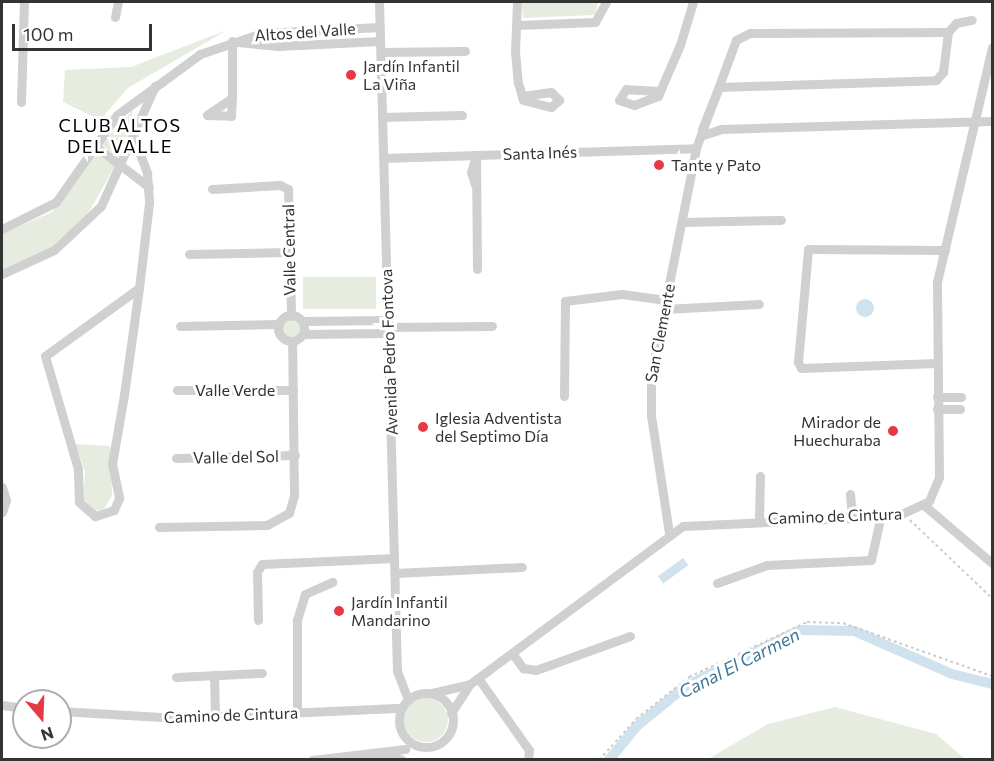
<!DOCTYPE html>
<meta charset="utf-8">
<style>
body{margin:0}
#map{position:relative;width:994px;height:761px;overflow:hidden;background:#fff;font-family:Commissioner,sans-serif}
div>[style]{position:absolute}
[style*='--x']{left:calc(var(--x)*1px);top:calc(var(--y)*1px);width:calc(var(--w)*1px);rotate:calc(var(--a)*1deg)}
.green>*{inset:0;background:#e6ecdf;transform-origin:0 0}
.round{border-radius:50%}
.water>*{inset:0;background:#cfe2ee;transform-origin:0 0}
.canal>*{height:10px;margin:-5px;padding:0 5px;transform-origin:5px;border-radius:5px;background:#cfe2ee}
.path>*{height:1.5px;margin-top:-0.75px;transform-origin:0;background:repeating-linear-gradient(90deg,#cdcdcd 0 3px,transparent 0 6px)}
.minor>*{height:9px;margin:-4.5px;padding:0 4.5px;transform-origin:4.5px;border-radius:4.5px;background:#d0d0d0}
.minor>.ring{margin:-4.5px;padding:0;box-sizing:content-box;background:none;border:9px solid #d0d0d0;border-radius:50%}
.dots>*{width:16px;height:16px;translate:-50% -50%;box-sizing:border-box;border:3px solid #fff;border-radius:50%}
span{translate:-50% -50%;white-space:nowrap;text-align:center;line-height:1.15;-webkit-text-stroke:6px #fff;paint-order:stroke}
.street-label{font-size:16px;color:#333}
.poi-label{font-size:16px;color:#333}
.left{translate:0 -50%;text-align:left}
.right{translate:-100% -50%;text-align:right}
.neighbourhood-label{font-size:18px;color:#000;letter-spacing:1.5px}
.water-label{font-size:18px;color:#3f7597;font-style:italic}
.frame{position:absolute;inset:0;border:3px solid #333;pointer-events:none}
.north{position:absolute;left:12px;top:689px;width:60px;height:60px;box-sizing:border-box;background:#fff;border:2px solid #adadad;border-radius:50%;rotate:161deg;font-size:16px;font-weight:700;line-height:24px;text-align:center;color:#333}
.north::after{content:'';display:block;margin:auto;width:21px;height:27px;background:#e63946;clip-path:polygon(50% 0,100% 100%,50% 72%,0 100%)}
.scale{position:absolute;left:12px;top:24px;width:140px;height:27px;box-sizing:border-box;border:3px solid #333;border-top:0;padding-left:8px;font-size:18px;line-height:21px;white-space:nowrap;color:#333;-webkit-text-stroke:4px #fff;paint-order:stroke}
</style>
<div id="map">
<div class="green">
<i style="clip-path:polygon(522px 2px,598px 2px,595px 15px,523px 18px)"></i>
<i style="clip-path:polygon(227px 30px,128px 88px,100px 120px,63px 102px,65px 70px,131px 67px)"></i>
<i style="clip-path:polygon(133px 110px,124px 153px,118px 157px,101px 144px)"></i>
<i style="clip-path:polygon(101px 156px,116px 164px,89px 212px,49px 249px,2px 270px,2px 234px,52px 212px,93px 157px)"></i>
<i style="left:303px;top:277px;width:73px;height:32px"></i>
<i class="round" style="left:282px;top:319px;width:18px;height:18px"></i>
<i style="clip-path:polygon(75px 444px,110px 446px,112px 496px,104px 509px,95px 511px,83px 499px,85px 471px)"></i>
<i class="round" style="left:404px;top:698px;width:44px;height:44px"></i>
<i style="clip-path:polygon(835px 707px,936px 734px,965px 759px,708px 759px,768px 724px)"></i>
</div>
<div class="water">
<i class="round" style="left:856px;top:299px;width:18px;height:18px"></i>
<i style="left:683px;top:558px;width:9px;height:31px;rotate:54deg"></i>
</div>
<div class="canal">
<i style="--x:609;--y:760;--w:44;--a:-50.5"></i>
<i style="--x:637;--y:726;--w:63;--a:-39.2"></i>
<i style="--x:686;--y:686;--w:127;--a:-26.2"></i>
<i style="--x:800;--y:630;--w:54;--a:1.1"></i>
<i style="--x:854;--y:631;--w:107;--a:23.7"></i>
<i style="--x:952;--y:674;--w:41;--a:14"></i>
</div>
<div class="path">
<i style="--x:910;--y:520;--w:113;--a:43.6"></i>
<i style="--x:599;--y:760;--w:55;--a:-47.9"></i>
<i style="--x:636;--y:719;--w:68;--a:-38.4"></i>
<i style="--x:689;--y:677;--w:130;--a:-25"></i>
<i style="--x:807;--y:622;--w:36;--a:2"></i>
<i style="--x:843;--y:623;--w:158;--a:19.6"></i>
</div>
<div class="minor">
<i style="--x:379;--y:2;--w:669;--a:88.46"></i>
<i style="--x:397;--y:671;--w:31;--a:69"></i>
<i style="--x:517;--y:2;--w:49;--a:92.3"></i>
<i style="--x:515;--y:51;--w:32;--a:85"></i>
<i style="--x:518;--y:83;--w:6;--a:72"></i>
<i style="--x:520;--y:89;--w:4;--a:76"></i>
<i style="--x:521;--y:93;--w:7;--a:74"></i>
<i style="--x:523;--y:100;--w:29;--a:14"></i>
<i style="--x:551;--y:107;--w:11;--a:-41"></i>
<i style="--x:559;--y:100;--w:11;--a:-135"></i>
<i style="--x:551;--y:92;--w:29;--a:172"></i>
<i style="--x:115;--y:17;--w:15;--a:-79"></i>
<i style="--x:517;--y:25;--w:78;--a:-2.2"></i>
<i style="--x:595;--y:22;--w:23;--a:-61"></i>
<i style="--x:948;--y:32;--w:12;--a:-48"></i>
<i style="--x:956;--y:23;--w:16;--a:-11"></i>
<i style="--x:237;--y:42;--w:41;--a:5.6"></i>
<i style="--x:278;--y:46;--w:102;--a:-2.8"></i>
<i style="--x:381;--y:52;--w:84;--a:-0.7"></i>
<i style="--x:660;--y:91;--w:34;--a:-177"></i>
<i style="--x:626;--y:89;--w:13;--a:122"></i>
<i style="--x:619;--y:100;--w:16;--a:18"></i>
<i style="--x:634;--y:105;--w:26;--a:-21"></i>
<i style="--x:658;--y:96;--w:5;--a:-68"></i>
<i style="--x:660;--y:91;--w:50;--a:-66.5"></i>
<i style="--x:680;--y:45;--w:45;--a:-73.2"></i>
<i style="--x:232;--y:98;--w:30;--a:146"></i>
<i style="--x:207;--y:115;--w:24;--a:2"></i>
<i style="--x:231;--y:116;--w:18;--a:-87"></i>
<i style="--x:232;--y:98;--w:57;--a:-90"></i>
<i style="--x:21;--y:102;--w:100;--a:-88.3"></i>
<i style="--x:382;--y:117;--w:80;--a:-1.4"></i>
<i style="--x:702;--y:129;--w:45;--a:-68"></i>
<i style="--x:719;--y:87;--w:217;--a:-1.8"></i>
<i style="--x:936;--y:80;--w:11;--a:-49"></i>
<i style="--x:943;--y:72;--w:40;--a:-82.9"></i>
<i style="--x:703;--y:135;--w:19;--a:-18"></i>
<i style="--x:721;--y:129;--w:271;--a:-1.7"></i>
<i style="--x:133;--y:136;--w:40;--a:69"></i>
<i style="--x:147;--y:173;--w:30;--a:86"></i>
<i style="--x:149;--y:203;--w:86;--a:96.7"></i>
<i style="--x:139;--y:288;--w:108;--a:98"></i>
<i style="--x:124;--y:395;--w:70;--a:99.9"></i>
<i style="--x:112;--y:464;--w:35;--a:78"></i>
<i style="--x:119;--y:498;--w:13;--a:113"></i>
<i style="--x:114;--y:510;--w:20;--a:162"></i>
<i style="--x:95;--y:516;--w:21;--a:-139"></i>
<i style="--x:79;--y:502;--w:33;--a:-92"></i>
<i style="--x:78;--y:469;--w:118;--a:-106.3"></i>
<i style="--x:45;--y:356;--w:116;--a:-35.9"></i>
<i style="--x:94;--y:145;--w:69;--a:37.4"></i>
<i style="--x:476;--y:155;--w:114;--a:89.5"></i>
<i style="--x:476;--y:155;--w:18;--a:106"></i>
<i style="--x:471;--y:172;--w:16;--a:72"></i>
<i style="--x:384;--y:158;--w:312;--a:-1.8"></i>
<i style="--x:212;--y:189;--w:68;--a:-3.4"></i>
<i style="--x:280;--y:185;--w:9;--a:27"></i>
<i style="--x:288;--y:189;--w:127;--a:88.6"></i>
<i style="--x:682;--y:222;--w:99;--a:-1.2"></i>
<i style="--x:2;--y:229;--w:60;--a:-26.6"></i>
<i style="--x:56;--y:202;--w:106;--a:-55"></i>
<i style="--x:117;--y:115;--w:103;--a:-36.3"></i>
<i style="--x:200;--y:54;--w:65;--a:-18.7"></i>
<i style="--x:262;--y:33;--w:118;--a:-2.9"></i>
<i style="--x:189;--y:254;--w:101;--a:-1.1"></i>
<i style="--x:2;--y:274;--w:57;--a:-24.8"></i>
<i style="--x:54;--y:250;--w:64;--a:-43.1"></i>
<i style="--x:101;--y:206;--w:132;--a:-65.8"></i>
<i style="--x:664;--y:309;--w:95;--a:-3"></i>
<i class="ring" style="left:278px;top:315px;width:17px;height:17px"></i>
<i style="--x:302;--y:321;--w:86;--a:-0.7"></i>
<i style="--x:180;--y:326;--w:99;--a:-1.2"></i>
<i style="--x:388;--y:327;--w:104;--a:-0.6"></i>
<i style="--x:303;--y:334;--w:85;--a:-0.7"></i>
<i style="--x:936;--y:363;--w:135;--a:177.9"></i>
<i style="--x:801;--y:368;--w:7;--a:-117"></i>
<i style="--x:798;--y:362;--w:113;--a:-84.9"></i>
<i style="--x:808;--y:249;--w:137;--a:0.4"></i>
<i style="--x:177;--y:390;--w:116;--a:0"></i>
<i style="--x:564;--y:396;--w:95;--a:-89.4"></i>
<i style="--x:565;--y:301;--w:57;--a:-7"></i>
<i style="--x:622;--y:294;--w:44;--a:7.8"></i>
<i style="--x:937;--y:397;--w:24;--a:0"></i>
<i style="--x:937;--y:409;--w:23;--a:0"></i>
<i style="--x:176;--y:458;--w:119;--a:-1.4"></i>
<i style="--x:2;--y:487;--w:14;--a:73"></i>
<i style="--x:6;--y:500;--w:13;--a:108"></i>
<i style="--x:850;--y:494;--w:22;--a:85"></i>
<i style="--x:925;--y:506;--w:88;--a:40.4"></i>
<i style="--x:759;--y:519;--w:43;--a:-88.7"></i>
<i style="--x:159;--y:527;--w:108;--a:-1.1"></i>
<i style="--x:267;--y:525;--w:25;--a:-29"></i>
<i style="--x:289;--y:513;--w:19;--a:-74"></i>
<i style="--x:294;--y:495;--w:154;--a:-90.7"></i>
<i style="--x:669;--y:533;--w:118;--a:-98.7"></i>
<i style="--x:651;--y:416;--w:42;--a:-90"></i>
<i style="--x:651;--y:374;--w:230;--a:-78.7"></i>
<i style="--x:696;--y:148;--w:115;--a:-69.7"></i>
<i style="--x:736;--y:40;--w:16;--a:-27"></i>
<i style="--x:750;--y:33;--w:198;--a:-0.3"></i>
<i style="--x:395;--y:573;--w:127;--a:-2.7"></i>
<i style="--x:717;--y:583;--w:53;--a:-19.8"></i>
<i style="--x:767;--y:565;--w:104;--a:-2.8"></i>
<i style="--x:871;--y:560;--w:46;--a:-77.5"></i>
<i style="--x:258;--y:620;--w:48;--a:-91.2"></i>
<i style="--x:257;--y:572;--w:9;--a:-58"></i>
<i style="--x:262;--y:564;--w:132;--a:-2.6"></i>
<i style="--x:512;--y:653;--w:19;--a:54"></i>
<i style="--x:523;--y:668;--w:13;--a:9"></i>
<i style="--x:536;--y:670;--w:100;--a:-19.9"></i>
<i style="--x:214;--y:675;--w:42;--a:88.6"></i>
<i style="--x:176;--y:677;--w:86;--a:-2.7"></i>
<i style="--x:478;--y:678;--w:88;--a:54.7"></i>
<i style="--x:529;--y:750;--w:10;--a:96"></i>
<i style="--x:432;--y:693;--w:37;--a:-13"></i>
<i class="ring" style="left:399px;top:693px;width:45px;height:45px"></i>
<i style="--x:2;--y:705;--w:22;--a:8"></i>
<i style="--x:60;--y:711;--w:118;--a:3.4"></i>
<i style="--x:178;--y:718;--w:224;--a:-2.6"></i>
<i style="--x:297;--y:713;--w:93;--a:-90"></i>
<i style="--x:297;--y:620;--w:27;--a:-73"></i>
<i style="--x:305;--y:594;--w:30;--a:-24"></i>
<i style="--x:451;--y:713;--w:35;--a:-57"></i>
<i style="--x:470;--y:684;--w:265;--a:-36.6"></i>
<i style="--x:683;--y:526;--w:214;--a:-2.7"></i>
<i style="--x:897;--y:516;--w:35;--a:-25"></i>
<i style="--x:929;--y:501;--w:26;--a:-67"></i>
<i style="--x:939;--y:477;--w:195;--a:-90.6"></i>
<i style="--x:937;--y:282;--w:241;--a:-76.8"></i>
<i style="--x:370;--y:756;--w:31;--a:6"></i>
<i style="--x:312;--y:760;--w:94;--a:-6.7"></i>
</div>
<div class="dots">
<i style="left:351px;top:75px;background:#e63946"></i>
<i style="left:659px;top:165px;background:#e63946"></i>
<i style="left:423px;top:427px;background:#e63946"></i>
<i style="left:893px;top:431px;background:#e63946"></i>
<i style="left:339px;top:611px;background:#e63946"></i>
</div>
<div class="street-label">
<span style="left:305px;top:32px;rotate:-4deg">Altos del Valle</span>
<span style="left:540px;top:153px;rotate:-2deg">Santa Inés</span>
<span style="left:289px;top:250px;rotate:-91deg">Valle Central</span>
<span style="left:660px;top:333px;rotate:-79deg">San Clemente</span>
<span style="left:389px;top:352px;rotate:-92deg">Avenida Pedro Fontova</span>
<span style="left:235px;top:390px">Valle Verde</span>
<span style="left:236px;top:457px;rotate:-1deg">Valle del Sol</span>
<span style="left:835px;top:516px;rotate:-2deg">Camino de Cintura</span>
<span style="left:231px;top:715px;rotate:-2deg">Camino de Cintura</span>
</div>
<div class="poi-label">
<span class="left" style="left:363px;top:75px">Jardín Infantil<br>La Viña</span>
<span class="left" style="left:671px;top:165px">Tante y Pato</span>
<span class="left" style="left:435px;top:427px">Iglesia Adventista<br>del Septimo Día</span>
<span class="right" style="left:881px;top:431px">Mirador de<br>Huechuraba</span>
<span class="left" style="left:351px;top:611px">Jardín Infantil<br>Mandarino</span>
</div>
<div class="neighbourhood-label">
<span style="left:120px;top:136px">CLUB ALTOS<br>DEL VALLE</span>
</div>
<div class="water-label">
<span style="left:739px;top:663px;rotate:-27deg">Canal El Carmen</span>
</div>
<div class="frame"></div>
<div class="north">N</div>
<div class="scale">100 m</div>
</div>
